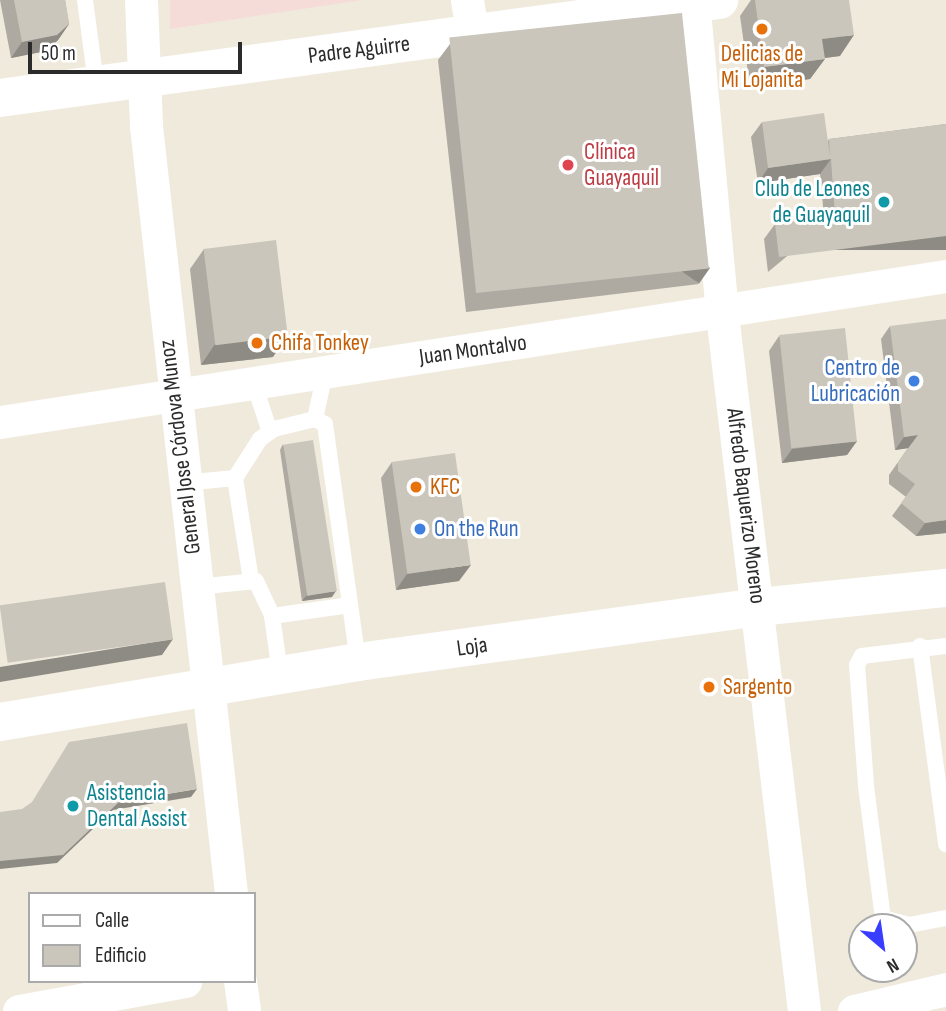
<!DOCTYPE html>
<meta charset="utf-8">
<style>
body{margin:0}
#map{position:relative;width:946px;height:1011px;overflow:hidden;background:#efeadc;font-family:"Sofia Sans Condensed",sans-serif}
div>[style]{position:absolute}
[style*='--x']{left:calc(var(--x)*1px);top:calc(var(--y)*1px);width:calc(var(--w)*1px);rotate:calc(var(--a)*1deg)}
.medical>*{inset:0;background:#f6dcd8}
.service>*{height:16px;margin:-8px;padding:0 8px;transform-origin:8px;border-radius:8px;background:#fff}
.minor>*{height:33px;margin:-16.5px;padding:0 16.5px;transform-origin:16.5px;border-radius:16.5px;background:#fff}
.secondary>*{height:38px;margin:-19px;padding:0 19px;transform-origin:19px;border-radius:19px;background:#fff}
.wall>*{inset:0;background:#aeaaa2}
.shaded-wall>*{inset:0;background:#8d8b84;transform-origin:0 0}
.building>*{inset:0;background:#cac6bc;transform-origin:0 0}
.dots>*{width:19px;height:19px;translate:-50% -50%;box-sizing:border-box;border:4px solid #fff;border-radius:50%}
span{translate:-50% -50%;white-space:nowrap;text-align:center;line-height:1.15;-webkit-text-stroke:6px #fff;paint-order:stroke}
.street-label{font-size:23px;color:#2b2b2b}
.food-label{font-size:23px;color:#c56008}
.left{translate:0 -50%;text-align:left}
.health-label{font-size:23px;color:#be3a42}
.culture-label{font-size:23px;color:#0d838f}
.right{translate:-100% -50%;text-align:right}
.shop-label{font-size:23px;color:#366cbe}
.legend{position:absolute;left:28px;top:892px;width:228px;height:91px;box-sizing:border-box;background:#fff;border:2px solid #aaa;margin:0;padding:9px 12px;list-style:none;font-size:21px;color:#2b2b2b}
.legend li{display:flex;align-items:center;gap:14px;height:35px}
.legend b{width:35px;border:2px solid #aaa}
.north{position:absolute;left:848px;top:913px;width:70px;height:70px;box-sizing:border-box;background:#fff;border:2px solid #aaa;border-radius:50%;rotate:151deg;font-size:19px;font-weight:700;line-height:28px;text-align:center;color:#2b2b2b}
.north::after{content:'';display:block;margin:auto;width:24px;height:32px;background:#393dff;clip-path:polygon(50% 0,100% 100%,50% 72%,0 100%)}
.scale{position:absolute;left:28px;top:42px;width:214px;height:32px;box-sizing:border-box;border:4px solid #2b2b2b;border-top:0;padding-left:9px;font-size:21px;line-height:24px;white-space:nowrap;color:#2b2b2b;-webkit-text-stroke:5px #fff;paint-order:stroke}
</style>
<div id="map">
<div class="medical">
<i style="clip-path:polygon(170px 0,362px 0,170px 29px)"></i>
</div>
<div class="service">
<i style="--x:85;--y:0;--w:84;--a:82.5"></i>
<i style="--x:254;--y:384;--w:44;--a:71.6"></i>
<i style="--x:268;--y:426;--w:7;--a:27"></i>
<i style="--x:274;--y:429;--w:42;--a:-13.7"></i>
<i style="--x:315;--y:419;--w:11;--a:27"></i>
<i style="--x:325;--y:424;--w:240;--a:82.1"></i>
<i style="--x:315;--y:419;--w:47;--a:-77.7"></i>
<i style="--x:235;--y:478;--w:103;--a:81.1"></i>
<i style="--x:183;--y:483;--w:52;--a:-5.5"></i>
<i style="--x:235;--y:478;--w:46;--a:-57.3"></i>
<i style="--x:260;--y:439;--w:17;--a:-36"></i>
<i style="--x:197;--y:587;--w:59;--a:-5.8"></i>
<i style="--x:256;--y:581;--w:38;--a:65"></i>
<i style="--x:272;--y:616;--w:79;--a:-8"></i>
<i style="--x:272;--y:616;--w:58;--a:82"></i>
<i style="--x:920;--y:646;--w:200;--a:82.5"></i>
<i style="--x:946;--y:646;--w:85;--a:173.2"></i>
<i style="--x:862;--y:656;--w:10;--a:119"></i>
<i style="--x:857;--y:665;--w:121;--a:85.7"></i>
<i style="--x:866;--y:786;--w:133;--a:82.7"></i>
<i style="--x:883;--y:918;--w:27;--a:15"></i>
<i style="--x:909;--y:925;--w:38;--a:-11"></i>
</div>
<div class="minor">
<i style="--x:141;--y:0;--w:126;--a:87.7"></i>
<i style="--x:146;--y:126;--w:773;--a:83.68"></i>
<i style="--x:467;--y:0;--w:37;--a:81"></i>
<i style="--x:693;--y:0;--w:315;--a:84.7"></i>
<i style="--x:722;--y:314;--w:702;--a:83.29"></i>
<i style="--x:0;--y:422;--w:957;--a:-8.77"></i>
<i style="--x:240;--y:981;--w:30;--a:82"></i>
<i style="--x:19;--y:1011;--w:169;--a:-10.2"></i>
<i style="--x:854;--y:1011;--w:95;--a:-13.4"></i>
</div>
<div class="secondary">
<i style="--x:0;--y:98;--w:726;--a:-7.76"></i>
<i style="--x:0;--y:722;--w:363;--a:-9.5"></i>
<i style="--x:358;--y:662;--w:404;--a:-7.8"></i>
<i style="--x:758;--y:607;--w:189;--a:-5.8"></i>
</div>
<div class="wall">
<i style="clip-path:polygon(0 0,65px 0,69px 24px,58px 40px,46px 51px,11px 58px)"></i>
<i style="clip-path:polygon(751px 0,849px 0,840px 56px,825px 58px,810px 79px,750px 87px,740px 16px)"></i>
<i style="clip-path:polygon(450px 44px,699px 284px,466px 312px,438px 60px)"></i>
<i style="clip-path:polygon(762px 122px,828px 141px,829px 139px,946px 124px,768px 272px,764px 239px,775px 224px,824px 217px,820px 174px,758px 183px,751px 137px)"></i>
<i style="clip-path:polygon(204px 249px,273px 357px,201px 365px,190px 269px)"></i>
<i style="clip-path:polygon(890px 326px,946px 533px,916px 536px,892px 516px,906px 497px,889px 484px,889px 475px,908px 448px,895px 450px,881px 339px)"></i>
<i style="clip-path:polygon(779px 336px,857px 441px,847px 455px,782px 463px,769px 351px)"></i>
<i style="clip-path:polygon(283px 444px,332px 597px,302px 601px,280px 450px)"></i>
<i style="clip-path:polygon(392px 462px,459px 581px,396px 590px,381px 478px)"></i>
</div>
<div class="shaded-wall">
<i style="clip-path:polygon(69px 24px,58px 40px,46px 51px,11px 58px,22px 42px)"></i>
<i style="clip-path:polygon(854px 35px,840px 56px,808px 60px,822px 39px)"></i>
<i style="clip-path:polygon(825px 59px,810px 79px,750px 87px,764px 67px)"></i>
<i style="clip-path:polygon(831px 159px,820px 174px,758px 183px,768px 168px)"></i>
<i style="left:946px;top:236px;width:14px;height:168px;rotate:90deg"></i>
<i style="left:710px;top:268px;width:19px;height:234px;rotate:125deg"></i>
<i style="clip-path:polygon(287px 336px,273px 357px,201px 365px,215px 344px)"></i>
<i style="clip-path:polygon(918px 435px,909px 448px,895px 450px,904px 437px)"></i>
<i style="clip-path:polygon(857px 441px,847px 455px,782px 463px,792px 449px)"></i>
<i style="clip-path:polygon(946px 520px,946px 533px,916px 536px,925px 523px)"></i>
<i style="clip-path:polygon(471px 565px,459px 581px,396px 590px,407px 574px)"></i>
<i style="clip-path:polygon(336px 591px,332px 597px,302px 601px,306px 596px)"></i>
<i style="clip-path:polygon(173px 639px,162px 655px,0 682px,0 667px)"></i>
<i style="clip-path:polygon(197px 789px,191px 797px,113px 810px,57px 863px,0 869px,0 861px,119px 802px)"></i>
</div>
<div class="building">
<i style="clip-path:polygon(14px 0,65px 0,69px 24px,57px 35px,22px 42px)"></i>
<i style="clip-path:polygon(755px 0,849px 0,854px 35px,822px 39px,825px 59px,764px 67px)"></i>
<i style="left:682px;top:13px;width:257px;height:234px;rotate:84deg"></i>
<i style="clip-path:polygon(824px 113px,830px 156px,829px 139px,946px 124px,946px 236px,779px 257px,775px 224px,835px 216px,831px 159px,768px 168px,762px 122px)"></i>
<i style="left:276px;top:240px;width:97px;height:73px;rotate:83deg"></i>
<i style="clip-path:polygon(946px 319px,946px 520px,925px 523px,901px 503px,915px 484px,898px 471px,898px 462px,918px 435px,904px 437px,890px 326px)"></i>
<i style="left:845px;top:328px;width:114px;height:66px;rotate:84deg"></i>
<i style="left:313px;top:440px;width:153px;height:30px;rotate:81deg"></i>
<i style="left:455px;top:453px;width:113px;height:64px;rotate:82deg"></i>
<i style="left:165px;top:582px;width:58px;height:167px;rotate:82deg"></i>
<i style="clip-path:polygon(187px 723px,197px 789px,119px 802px,63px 855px,0 861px,0 812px,22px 809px,32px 802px,69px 742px)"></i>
</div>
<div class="dots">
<i style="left:762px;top:29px;background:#e8710a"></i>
<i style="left:568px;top:165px;background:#e0444e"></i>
<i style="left:884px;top:202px;background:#0f9aa8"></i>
<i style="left:257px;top:343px;background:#e8710a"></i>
<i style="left:914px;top:381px;background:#3f7fe0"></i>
<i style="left:416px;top:487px;background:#e8710a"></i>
<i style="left:420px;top:529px;background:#3f7fe0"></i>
<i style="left:709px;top:687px;background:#e8710a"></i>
<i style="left:73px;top:806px;background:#0f9aa8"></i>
</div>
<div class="street-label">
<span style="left:359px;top:50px;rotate:-7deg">Padre Aguirre</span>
<span style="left:473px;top:350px;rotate:-8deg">Juan Montalvo</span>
<span style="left:180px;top:447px;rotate:-97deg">General Jose Córdova Munoz</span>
<span style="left:746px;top:506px;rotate:83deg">Alfredo Baquerizo Moreno</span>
<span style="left:472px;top:647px;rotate:-8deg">Loja</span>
</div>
<div class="food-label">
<span style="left:762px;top:67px">Delicias de<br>Mi Lojanita</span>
<span class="left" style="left:271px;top:343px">Chifa Tonkey</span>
<span class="left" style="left:430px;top:487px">KFC</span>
<span class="left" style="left:723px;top:687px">Sargento</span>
</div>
<div class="health-label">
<span class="left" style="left:584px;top:165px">Clínica<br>Guayaquil</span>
</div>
<div class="culture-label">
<span class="right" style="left:870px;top:202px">Club de Leones<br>de Guayaquil</span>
<span class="left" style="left:87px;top:806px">Asistencia<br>Dental Assist</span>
</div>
<div class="shop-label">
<span class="right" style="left:900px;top:381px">Centro de<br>Lubricación</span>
<span class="left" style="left:434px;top:529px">On the Run</span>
</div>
<ul class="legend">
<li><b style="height:9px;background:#fff"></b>Calle</li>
<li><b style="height:19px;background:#cac6bc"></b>Edificio</li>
</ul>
<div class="north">N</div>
<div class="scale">50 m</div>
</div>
